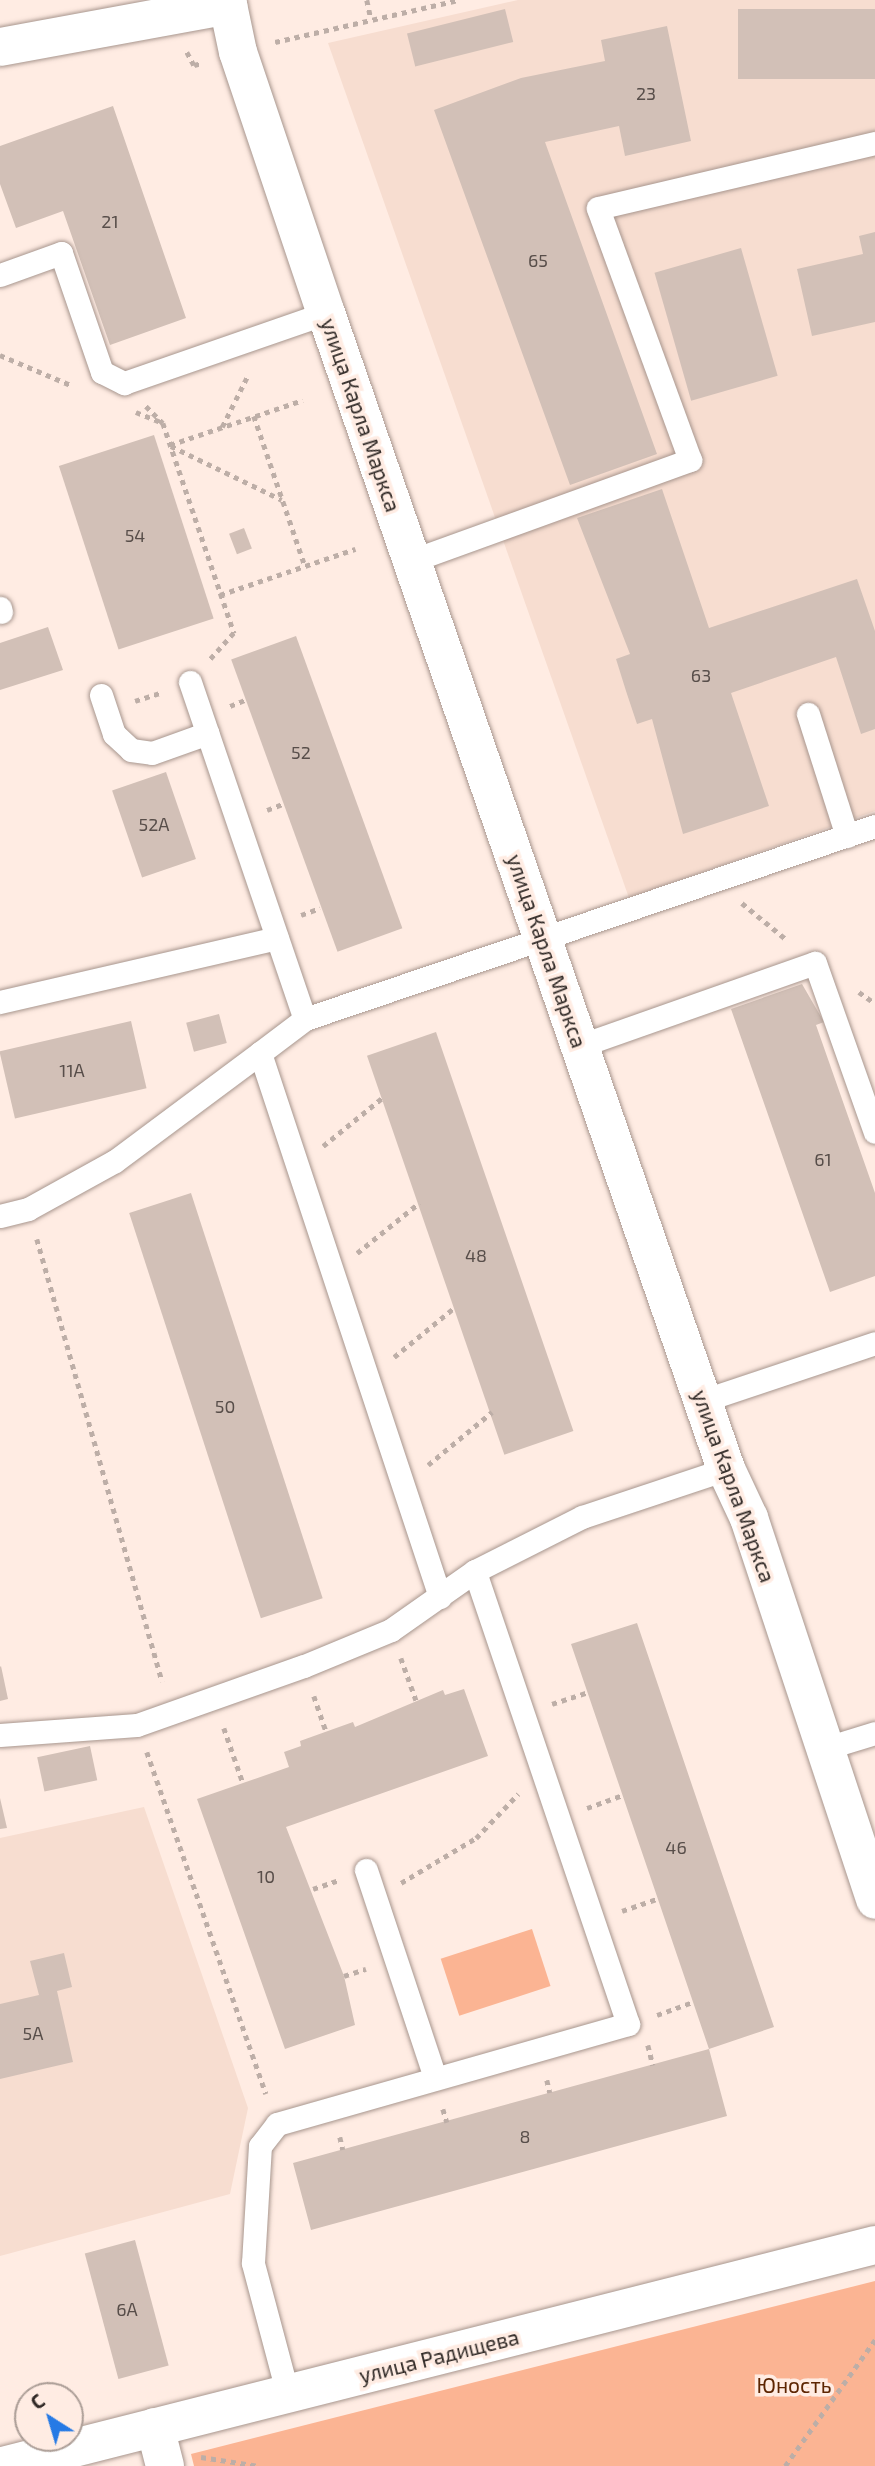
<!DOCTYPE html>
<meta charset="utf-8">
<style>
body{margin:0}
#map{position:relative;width:875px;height:2466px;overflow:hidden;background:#ffece3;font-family:"Exo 2",sans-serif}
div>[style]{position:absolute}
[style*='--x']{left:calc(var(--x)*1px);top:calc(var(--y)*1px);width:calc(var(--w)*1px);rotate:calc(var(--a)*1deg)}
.built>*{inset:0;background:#f7ddd0}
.green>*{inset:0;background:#fbb493;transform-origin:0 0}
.building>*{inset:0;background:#d2c0b7;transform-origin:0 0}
.path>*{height:4.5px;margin-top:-2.25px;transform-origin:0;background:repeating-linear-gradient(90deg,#bdaea7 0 5px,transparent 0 10px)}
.roads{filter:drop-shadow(0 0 2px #a8968e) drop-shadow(0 0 2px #a8968e)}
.lane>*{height:23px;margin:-11.5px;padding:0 11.5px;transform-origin:11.5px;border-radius:11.5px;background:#fff}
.street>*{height:38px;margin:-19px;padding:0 19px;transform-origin:19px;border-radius:19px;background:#fff}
.secondary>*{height:38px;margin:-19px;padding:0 19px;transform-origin:19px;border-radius:19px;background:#fff}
span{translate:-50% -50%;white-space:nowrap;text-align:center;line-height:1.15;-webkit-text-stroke:7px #ffece3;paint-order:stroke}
.number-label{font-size:18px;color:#584e4a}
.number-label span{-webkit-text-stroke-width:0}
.street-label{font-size:21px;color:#2f2825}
.park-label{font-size:21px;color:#5d2502}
.north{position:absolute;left:14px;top:2382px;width:70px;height:70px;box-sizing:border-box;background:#ffece3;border:2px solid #ac9e97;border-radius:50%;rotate:323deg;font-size:19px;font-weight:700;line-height:28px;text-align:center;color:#2f2825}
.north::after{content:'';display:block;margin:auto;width:24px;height:32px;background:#267ae5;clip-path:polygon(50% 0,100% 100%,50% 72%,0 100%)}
</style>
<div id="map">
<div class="built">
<i style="clip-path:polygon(518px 0,875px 0,875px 811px,629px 898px,328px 43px)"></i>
<i style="clip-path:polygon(144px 1807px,248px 2108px,230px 2194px,0 2256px,0 1838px)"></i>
</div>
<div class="green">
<i style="left:532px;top:1929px;width:60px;height:96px;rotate:72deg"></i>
<i style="clip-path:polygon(875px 2281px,875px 2466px,194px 2466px,191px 2454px)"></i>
</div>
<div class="building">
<i style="left:505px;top:9px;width:34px;height:101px;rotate:76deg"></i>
<i style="left:875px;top:9px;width:70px;height:137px;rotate:90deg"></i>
<i style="clip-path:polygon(667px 26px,691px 141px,625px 156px,619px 126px,545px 142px,657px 454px,570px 485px,434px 110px,521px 78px,605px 61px,601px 40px)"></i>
<i style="clip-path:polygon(113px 106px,186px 318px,110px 345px,63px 211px,16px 228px,0 184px,0 146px)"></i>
<i style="clip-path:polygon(875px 232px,875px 322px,812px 336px,797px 269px,863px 254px,859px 236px)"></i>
<i style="left:741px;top:248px;width:133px;height:90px;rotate:74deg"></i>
<i style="left:154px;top:435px;width:193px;height:100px;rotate:72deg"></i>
<i style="clip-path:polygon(662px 489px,709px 628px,857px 579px,875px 631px,875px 729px,861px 734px,836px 657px,731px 693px,769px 806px,683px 834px,652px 719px,637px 724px,626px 691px,616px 659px,630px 654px,577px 518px)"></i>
<i style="left:244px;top:528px;width:22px;height:16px;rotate:69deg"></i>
<i style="clip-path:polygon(48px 627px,63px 670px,0 690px,0 643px)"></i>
<i style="left:296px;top:636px;width:311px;height:69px;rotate:70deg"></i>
<i style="left:166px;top:772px;width:92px;height:57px;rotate:71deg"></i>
<i style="clip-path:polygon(802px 984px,824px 1022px,816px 1025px,875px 1193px,875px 1276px,830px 1292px,731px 1009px)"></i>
<i style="left:219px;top:1014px;width:30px;height:34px;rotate:75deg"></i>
<i style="left:131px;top:1021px;width:69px;height:135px;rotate:77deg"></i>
<i style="left:436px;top:1032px;width:422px;height:73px;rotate:71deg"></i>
<i style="left:191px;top:1193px;width:426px;height:65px;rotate:72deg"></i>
<i style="clip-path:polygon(637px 1623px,774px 2027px,709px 2049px,727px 2116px,311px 2230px,293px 2163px,709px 2049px,571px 1644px)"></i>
<i style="clip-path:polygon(1px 1666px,8px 1699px,0 1701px,0 1667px)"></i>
<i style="clip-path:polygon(464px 1689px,488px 1756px,286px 1827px,344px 1976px,355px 2025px,285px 2049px,197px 1799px,289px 1767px,284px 1752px,301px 1746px,300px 1741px,353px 1722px,355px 1727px,443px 1690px,445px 1695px)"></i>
<i style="left:90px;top:1746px;width:35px;height:54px;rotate:78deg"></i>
<i style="clip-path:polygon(0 1798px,7px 1828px,0 1829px)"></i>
<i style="clip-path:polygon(64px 1953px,72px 1987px,57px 1991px,73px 2062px,0 2079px,0 2004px,39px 1995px,30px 1961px)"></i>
<i style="left:135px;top:2240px;width:130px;height:52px;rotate:75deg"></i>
</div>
<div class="path">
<i style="--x:367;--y:0;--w:19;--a:78"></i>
<i style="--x:275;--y:42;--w:189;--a:-12.9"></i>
<i style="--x:187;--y:52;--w:15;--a:62"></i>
<i style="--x:194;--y:65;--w:8;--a:-14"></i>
<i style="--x:0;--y:355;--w:79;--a:23"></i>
<i style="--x:146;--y:406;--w:24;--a:45"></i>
<i style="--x:163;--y:423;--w:222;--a:71.3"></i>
<i style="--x:234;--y:633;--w:38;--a:132"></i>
<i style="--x:136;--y:412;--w:27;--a:22"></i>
<i style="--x:254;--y:416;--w:158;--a:71.2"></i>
<i style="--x:222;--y:427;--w:58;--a:-63.4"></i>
<i style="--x:170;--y:445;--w:140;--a:-18.7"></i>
<i style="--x:171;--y:446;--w:123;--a:25.9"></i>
<i style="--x:220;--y:595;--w:143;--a:-18.8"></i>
<i style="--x:135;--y:701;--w:29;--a:-18"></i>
<i style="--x:230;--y:706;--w:16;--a:-22"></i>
<i style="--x:267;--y:810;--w:17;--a:-21"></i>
<i style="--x:742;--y:903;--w:58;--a:39.4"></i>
<i style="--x:301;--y:915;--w:20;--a:-20"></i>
<i style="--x:859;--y:992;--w:19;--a:35"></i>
<i style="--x:323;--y:1146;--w:76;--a:-39.1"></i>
<i style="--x:37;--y:1239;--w:460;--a:74.2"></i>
<i style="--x:357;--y:1253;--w:80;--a:-38.9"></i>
<i style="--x:394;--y:1357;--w:79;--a:-39.3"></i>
<i style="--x:428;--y:1465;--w:83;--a:-39.6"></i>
<i style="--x:401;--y:1658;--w:45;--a:70.3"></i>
<i style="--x:314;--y:1696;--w:37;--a:71"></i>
<i style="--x:552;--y:1704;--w:38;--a:-18"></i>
<i style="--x:224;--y:1728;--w:58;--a:70.9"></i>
<i style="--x:147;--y:1752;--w:362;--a:70.8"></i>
<i style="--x:587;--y:1808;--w:37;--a:-20"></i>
<i style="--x:401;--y:1883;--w:87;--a:-31"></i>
<i style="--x:476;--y:1838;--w:61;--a:-46.3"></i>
<i style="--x:313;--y:1889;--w:28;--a:-19"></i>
<i style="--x:622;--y:1911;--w:37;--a:-19"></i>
<i style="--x:344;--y:1976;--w:23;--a:-18"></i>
<i style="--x:657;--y:2015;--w:38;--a:-20"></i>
<i style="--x:648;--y:2045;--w:21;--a:76"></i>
<i style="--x:547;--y:2080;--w:13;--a:77"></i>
<i style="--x:443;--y:2109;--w:14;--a:73"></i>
<i style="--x:340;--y:2137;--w:13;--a:77"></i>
<i style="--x:201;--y:2457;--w:59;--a:8.8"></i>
<i style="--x:785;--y:2466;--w:155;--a:-54.5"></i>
</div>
<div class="roads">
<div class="lane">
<i style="--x:0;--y:275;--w:65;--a:-19.8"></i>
<i style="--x:61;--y:253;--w:126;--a:71"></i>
<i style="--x:102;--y:372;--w:25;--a:27"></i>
<i style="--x:124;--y:383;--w:214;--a:-19.1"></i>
<i style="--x:411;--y:561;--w:297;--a:-19.9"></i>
<i style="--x:690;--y:460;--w:268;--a:-110.1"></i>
<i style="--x:598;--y:208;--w:285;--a:-13.2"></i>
<i style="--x:0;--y:608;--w:4;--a:76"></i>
<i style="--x:190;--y:682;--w:356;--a:71.2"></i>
<i style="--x:101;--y:695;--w:41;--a:71.6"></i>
<i style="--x:114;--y:734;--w:23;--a:43"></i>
<i style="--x:131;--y:750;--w:21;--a:8"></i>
<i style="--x:152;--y:753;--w:59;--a:-19.7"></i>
<i style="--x:808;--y:714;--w:128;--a:72.3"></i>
<i style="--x:0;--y:1002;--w:284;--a:-13"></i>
<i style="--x:579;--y:1046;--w:250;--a:-19.4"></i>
<i style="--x:815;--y:963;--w:179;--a:70.5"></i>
<i style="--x:0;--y:1216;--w:29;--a:-14"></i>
<i style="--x:28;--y:1209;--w:99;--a:-28.9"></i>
<i style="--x:115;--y:1161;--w:181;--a:-36.7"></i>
<i style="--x:702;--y:1401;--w:182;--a:-18.5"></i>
<i style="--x:440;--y:1597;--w:573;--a:-108.31"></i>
<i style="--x:260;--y:1053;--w:56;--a:-37.1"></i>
<i style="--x:305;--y:1019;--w:602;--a:-18.71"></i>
<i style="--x:0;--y:1735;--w:137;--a:-4.2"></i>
<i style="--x:137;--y:1725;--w:177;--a:-19.5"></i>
<i style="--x:304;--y:1666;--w:94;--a:-22.5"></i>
<i style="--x:391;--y:1630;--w:103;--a:-35.1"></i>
<i style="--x:475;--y:1571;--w:120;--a:-26.8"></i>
<i style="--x:582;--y:1517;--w:152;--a:-18.4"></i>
<i style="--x:823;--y:1749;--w:54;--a:-17.1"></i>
<i style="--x:366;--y:1870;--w:218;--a:71.6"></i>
<i style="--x:288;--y:2395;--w:137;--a:-104.9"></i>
<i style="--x:253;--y:2263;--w:117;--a:-86.6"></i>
<i style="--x:260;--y:2146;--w:28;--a:-52"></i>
<i style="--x:277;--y:2124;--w:365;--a:-15.9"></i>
<i style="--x:628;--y:2024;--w:478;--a:-108.7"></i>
</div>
<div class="street">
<i style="--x:227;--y:0;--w:53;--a:78.1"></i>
<i style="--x:238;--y:52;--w:275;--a:71.4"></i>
<i style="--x:326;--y:313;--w:1223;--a:70.91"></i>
<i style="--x:726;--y:1469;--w:54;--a:64.9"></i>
<i style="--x:749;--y:1518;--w:402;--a:71.7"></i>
<i style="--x:0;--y:47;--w:232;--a:-10.4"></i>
<i style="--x:155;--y:2427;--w:40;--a:75.6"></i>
</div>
<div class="secondary">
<i style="--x:3;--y:2466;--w:900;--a:-14.22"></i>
</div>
</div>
<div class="number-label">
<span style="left:646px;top:93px">23</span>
<span style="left:110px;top:221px">21</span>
<span style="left:538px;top:260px">65</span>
<span style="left:135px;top:535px">54</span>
<span style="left:701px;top:675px">63</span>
<span style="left:301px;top:752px">52</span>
<span style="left:154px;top:824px">52А</span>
<span style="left:72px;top:1070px">11А</span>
<span style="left:823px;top:1159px">61</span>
<span style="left:476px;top:1255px">48</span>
<span style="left:225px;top:1406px">50</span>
<span style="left:676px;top:1847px">46</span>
<span style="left:266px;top:1876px">10</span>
<span style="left:33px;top:2033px">5А</span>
<span style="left:525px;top:2136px">8</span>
<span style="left:127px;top:2309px">6А</span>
</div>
<div class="street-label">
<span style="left:361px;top:415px;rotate:71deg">улица Карла Маркса</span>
<span style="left:547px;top:951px;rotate:71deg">улица Карла Маркса</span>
<span style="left:734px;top:1486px;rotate:70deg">улица Карла Маркса</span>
<span style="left:439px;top:2356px;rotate:-14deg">улица Радищева</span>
</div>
<div class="park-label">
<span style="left:794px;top:2385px">Юность</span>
</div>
<div class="north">С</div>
</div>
